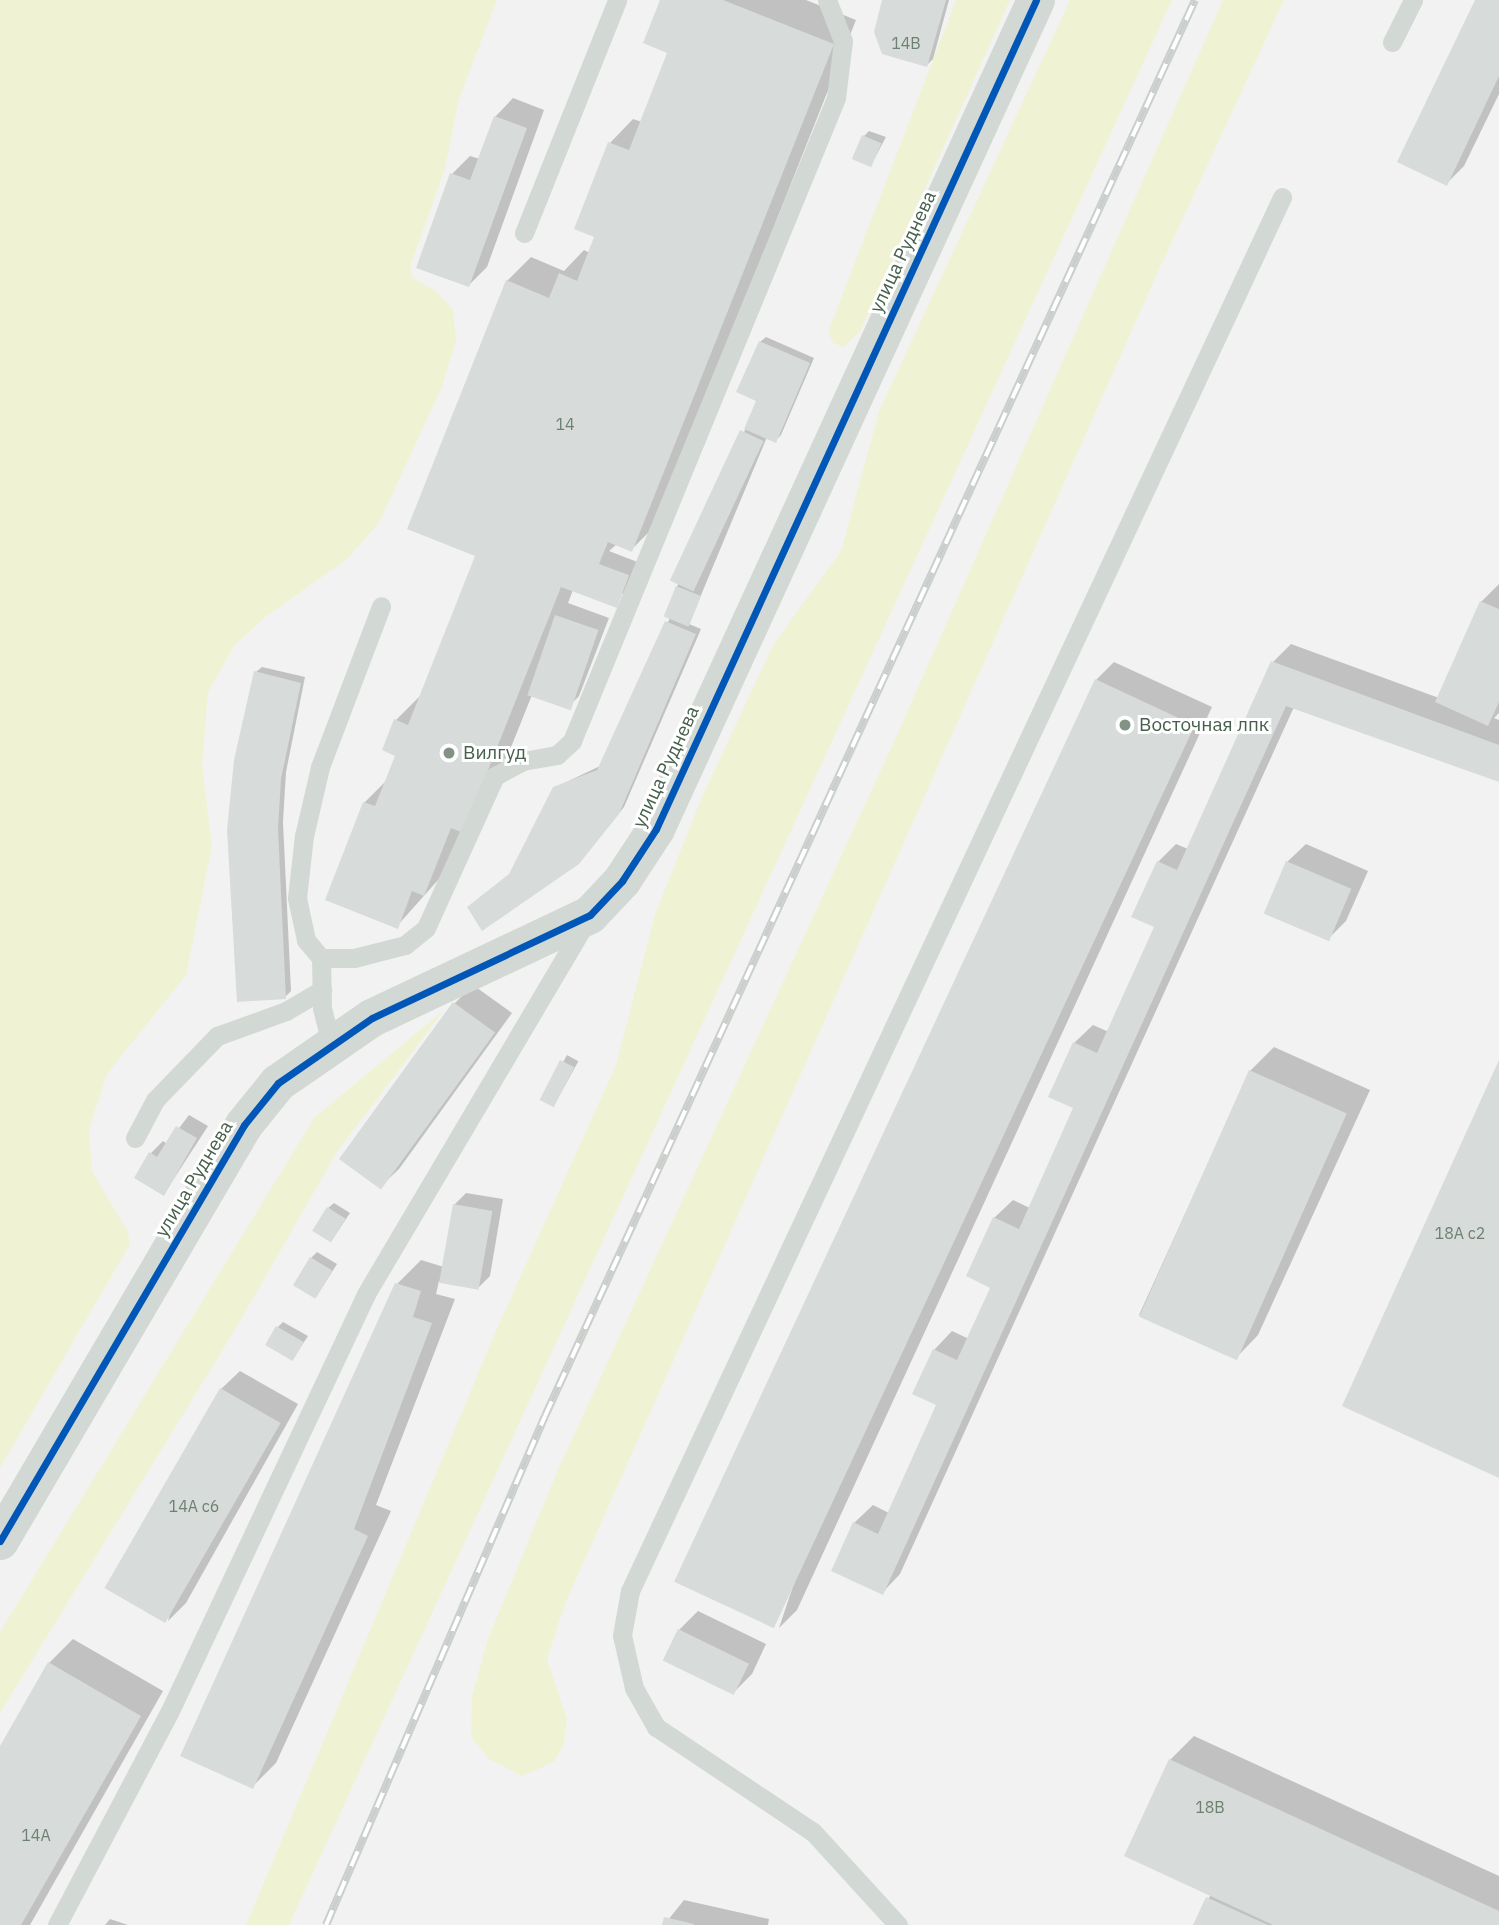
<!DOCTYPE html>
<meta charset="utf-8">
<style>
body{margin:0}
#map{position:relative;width:1499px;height:1925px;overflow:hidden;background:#f2f2f2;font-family:"IBM Plex Sans",sans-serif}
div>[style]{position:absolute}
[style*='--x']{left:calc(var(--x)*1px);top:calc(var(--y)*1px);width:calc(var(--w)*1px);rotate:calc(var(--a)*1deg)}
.green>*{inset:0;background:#eff3d4}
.shadow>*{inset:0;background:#0003;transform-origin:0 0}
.building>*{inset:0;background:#d7dbd9;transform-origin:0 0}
.service>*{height:19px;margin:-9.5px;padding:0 9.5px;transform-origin:9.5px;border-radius:9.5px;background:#d2d8d3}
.minor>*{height:38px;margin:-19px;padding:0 19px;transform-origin:19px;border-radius:19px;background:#d2d8d3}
.rail>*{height:8px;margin-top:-4px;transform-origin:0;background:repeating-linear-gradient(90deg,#fff 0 16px,#cacfcc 0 32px);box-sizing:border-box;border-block:2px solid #cacfcc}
.cycleway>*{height:7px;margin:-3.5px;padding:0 3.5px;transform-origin:3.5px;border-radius:3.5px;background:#0057b8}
.dots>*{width:19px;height:19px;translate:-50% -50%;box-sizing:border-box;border:4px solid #fff;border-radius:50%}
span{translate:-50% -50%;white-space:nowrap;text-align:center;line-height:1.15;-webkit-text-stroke:6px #fff;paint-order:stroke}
.number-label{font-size:16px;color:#6c8172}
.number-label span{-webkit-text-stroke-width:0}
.street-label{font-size:19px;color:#46604c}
.poi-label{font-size:19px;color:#46604c}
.left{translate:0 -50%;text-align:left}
</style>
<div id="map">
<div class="green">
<i style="clip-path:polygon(0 0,497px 0,459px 99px,445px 168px,410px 267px,413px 278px,437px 292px,453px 310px,456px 341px,441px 389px,379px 523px,347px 559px,264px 618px,234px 646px,208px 692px,202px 766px,212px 846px,186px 975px,107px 1074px,89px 1129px,92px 1171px,128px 1232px,130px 1244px,0 1468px)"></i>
<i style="clip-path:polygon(956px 0,1010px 0,861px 330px,844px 347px,833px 343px,828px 332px)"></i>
<i style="clip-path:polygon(1070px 0,1172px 0,289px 1925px,246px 1925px,499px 1324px,616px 1065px,655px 914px,702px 797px,773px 645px,841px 551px,879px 411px)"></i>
<i style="clip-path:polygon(1223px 0,1284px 0,1156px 276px,565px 1604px,547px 1659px,567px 1719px,564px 1743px,554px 1762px,522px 1776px,489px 1759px,471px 1737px,472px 1696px,488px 1639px,556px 1474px,896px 737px)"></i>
<i style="clip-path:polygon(444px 1010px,337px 1152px,236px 1328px,0 1713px,0 1632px,314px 1118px)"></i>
</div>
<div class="shadow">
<i style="clip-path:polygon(662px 0,806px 0,856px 20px,655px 526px,632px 549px,617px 544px,609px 551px,640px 563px,629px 594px,573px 590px,568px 603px,609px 618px,579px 696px,567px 708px,532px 695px,487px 807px,447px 870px,397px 926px,364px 803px,388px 779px,398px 755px,396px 720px,420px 696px,477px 555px,507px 281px,531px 257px,564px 271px,584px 250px,590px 253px,597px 236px,610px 143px,633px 119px,642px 122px,669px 52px)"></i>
<i style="clip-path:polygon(884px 0,949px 0,933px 59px,927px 65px)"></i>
<i style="clip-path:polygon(1477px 0,1499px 0,1499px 94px,1464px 166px,1446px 184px)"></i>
<i style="clip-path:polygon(513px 98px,544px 110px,487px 267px,469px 285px,452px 174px,470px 156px,480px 159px,495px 117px)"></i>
<i style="clip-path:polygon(869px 131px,886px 137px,871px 165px,864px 136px)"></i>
<i style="clip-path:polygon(766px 337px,814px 358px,781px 435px,775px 441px,767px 437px,689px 624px,701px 629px,624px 807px,584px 856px,512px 873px,554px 788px,600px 766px,670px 618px,677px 587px,758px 400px,760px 342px)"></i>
<i style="clip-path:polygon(1499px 584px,1499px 713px,1494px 718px,1499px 720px,1499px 780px,1294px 707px,900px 1574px,882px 1593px,854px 1523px,873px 1505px,889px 1513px,939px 1405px,934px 1350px,952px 1331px,969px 1339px,993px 1287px,994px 1218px,1013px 1200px,1030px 1208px,1076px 1107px,1074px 1043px,1093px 1025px,1109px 1032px,1157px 927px,1158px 862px,1176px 844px,1188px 849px,1273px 662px,1291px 644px,1439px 698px,1481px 602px)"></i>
<i style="clip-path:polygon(1114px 662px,1212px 707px,797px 1610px,779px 1628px,1096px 680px)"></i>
<i style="clip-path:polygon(262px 667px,305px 677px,286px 772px,283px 822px,291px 991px,285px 997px,256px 672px)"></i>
<i style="clip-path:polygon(1306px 844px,1368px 871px,1346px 921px,1328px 939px,1287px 862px)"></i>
<i style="clip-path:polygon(473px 985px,512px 1013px,399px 1169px,380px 1187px,341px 1159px,455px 1003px)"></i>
<i style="clip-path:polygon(1274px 1047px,1370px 1090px,1258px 1335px,1235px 1359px,1139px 1315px,1250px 1071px)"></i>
<i style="left:567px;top:1055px;width:13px;height:51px;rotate:29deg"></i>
<i style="clip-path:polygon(189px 1115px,208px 1126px,164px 1194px,151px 1153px,163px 1141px,167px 1144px)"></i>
<i style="clip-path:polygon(466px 1193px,503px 1199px,490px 1276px,478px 1288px,439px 1281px,436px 1294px,455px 1299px,376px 1505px,391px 1511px,276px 1763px,252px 1787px,397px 1284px,421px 1260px,444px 1267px,454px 1205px)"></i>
<i style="clip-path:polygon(334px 1203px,350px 1213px,332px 1240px,328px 1208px)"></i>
<i style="clip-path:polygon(317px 1252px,337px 1264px,316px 1297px,311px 1258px)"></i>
<i style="clip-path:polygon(283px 1322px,308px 1336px,293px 1359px,278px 1327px)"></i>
<i style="clip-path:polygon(240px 1371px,298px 1404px,186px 1603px,168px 1621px,221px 1389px)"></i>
<i style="clip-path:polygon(698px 1611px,766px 1644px,752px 1674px,734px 1692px,679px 1630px)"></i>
<i style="clip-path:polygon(73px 1639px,163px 1691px,30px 1925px,0 1925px,0 1749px,49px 1663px)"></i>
<i style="clip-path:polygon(1194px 1736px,1499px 1876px,1499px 1925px,1195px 1925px,1211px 1894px,1126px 1855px,1170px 1760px)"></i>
<i style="clip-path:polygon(684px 1900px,769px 1919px,768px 1925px,664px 1925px)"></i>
<i style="clip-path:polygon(110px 1919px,128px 1925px,105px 1925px)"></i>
</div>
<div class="building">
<i style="clip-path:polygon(660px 0,723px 0,834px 44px,632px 552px,608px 542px,599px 564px,629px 575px,617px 608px,561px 587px,463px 833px,451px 828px,424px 896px,412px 891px,398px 929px,325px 900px,363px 802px,375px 806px,395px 756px,382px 750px,394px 719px,408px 725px,475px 556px,407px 529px,506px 280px,549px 298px,559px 273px,577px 281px,594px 237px,574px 229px,608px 142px,629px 150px,667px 53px,643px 43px)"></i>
<i style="clip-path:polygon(882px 0,946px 0,927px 67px,882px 54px,874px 32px)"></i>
<i style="clip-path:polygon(1475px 0,1499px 0,1499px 76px,1447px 186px,1397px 162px)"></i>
<i style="clip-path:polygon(494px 116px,527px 128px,469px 287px,416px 268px,450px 173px,470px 180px)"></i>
<i style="left:862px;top:135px;width:21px;height:26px;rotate:23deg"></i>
<i style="clip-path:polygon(759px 341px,810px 363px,776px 443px,744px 429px,756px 401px,736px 392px)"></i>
<i style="left:740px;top:430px;width:26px;height:166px;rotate:25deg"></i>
<i style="left:676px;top:586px;width:27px;height:33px;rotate:22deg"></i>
<i style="clip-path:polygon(1480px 601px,1499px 609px,1499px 702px,1488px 726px,1435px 702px)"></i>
<i style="left:555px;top:615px;width:46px;height:85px;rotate:19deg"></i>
<i style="clip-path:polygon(665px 621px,696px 634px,619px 814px,579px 864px,482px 931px,467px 907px,509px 874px,553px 787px,597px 770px)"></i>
<i style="clip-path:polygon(1271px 661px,1499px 745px,1499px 782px,1286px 706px,883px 1595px,831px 1571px,853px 1522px,878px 1534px,936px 1405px,912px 1394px,933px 1349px,957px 1360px,990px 1288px,966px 1276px,993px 1217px,1019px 1229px,1073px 1108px,1048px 1097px,1073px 1042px,1097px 1053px,1154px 927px,1131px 917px,1157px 861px,1177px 870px)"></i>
<i style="clip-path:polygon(254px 671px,301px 683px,281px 779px,278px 829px,286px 999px,237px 1002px,227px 830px,234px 760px)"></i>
<i style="left:1095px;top:679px;width:110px;height:996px;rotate:25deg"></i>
<i style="left:1286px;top:861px;width:71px;height:57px;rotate:23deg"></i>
<i style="left:453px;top:1002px;width:52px;height:194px;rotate:36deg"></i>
<i style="left:560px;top:1060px;width:16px;height:45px;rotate:27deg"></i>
<i style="clip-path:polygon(1499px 1060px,1499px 1478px,1342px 1406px)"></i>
<i style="left:1249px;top:1070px;width:107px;height:270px;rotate:24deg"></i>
<i style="clip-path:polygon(176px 1126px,197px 1138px,164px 1196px,134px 1178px,149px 1152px,157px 1157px)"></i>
<i style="left:453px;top:1204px;width:40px;height:80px;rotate:10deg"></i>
<i style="left:327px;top:1207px;width:22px;height:28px;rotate:32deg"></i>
<i style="left:310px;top:1257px;width:26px;height:33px;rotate:31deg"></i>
<i style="clip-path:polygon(395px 1283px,421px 1291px,413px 1317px,432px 1323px,354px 1529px,368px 1536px,253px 1789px,180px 1756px)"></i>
<i style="left:276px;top:1326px;width:32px;height:22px;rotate:30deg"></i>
<i style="left:220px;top:1388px;width:70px;height:231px;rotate:30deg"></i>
<i style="left:678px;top:1629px;width:79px;height:35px;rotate:26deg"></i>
<i style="clip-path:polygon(48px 1662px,141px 1716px,21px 1925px,0 1925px,0 1746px)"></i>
<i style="clip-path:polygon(1169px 1759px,1499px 1911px,1499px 1925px,1273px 1925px,1124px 1856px)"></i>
<i style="clip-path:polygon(1206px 1897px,1268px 1925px,1193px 1925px)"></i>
<i style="clip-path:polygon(664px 1917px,694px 1924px,694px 1925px,662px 1925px)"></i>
</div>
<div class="service">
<i style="--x:1392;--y:42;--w:47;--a:-63.4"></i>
<i style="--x:524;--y:233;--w:251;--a:-68.2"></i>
<i style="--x:321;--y:958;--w:33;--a:0"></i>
<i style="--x:354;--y:958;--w:53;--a:-14.3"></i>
<i style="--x:405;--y:945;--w:27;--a:-39"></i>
<i style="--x:426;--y:928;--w:167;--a:-65.6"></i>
<i style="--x:495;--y:776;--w:32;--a:-28"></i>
<i style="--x:523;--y:761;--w:35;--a:-10"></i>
<i style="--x:557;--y:755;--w:21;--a:-43"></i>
<i style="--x:572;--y:741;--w:695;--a:-67.68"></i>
<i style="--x:836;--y:98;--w:57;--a:-83"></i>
<i style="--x:843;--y:41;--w:44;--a:-111.3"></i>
<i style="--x:331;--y:1044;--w:37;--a:-104"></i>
<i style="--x:322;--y:1008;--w:50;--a:-91.1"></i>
<i style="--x:321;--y:958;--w:23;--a:-130"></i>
<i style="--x:306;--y:940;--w:43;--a:-102.1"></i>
<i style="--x:297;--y:898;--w:62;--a:-83.6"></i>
<i style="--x:304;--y:836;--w:71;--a:-76.9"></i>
<i style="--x:320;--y:767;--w:172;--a:-69.2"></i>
<i style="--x:135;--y:1138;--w:43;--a:-62.2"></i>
<i style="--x:155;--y:1100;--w:89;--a:-45.9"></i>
<i style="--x:217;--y:1036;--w:73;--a:-19.9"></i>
<i style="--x:286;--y:1011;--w:42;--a:-30.3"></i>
<i style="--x:57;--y:1925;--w:240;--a:-62.2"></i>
<i style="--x:169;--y:1713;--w:463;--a:-64.8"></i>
<i style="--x:366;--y:1294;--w:430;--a:-59.4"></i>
<i style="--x:898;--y:1925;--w:126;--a:-132.4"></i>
<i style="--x:813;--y:1832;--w:189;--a:-146.2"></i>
<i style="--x:656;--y:1727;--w:45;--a:-119.4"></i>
<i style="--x:634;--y:1688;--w:54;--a:-102.8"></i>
<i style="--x:622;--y:1635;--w:45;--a:-79.7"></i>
<i style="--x:630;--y:1591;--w:1539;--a:-64.93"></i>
</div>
<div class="minor">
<i style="--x:0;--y:1541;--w:482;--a:-59.6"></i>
<i style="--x:244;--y:1125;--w:54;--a:-51"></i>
<i style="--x:278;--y:1083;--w:114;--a:-34.7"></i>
<i style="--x:372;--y:1018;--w:241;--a:-25.3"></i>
<i style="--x:590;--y:915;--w:47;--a:-46.7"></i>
<i style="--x:622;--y:881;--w:62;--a:-56.8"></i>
<i style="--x:656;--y:829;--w:912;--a:-65.37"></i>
</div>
<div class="rail">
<i style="--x:326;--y:1925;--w:554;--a:-66.72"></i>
<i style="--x:545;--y:1416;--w:1558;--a:-65.34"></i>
</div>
<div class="cycleway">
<i style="--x:0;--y:1541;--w:482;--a:-59.6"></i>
<i style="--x:244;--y:1125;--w:54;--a:-51"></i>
<i style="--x:278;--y:1083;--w:114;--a:-34.7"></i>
<i style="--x:372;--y:1018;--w:241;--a:-25.3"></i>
<i style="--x:590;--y:915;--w:47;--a:-46.7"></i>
<i style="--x:622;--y:881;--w:62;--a:-56.8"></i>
<i style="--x:656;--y:829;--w:912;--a:-65.37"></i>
</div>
<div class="dots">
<i style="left:1125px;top:725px;background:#829386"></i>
<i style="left:449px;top:753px;background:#829386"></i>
</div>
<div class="number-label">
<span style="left:906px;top:43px">14В</span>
<span style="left:565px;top:424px">14</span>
<span style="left:1460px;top:1233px">18А с2</span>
<span style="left:194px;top:1506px">14А с6</span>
<span style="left:1210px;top:1807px">18В</span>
<span style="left:36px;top:1835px">14А</span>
</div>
<div class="street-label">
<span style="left:903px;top:252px;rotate:-65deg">улица Руднева</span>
<span style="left:666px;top:767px;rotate:-65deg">улица Руднева</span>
<span style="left:194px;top:1179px;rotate:-59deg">улица Руднева</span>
</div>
<div class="poi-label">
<span class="left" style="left:1139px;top:725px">Восточная лпк</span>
<span class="left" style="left:463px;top:753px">Вилгуд</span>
</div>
</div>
